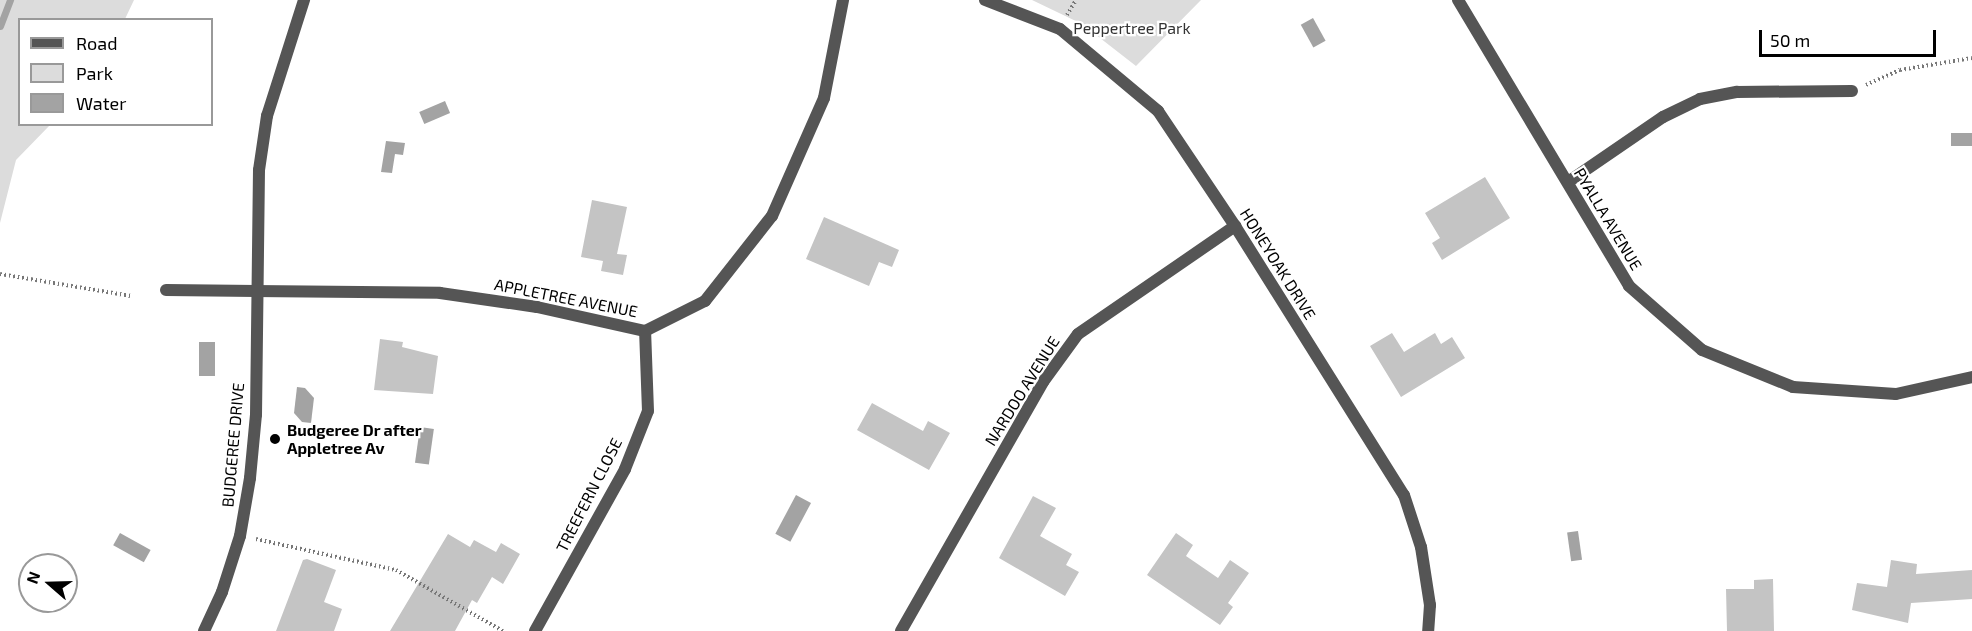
<!DOCTYPE html>
<style>
body{margin:0}
#map{position:relative;width:1972px;height:631px;overflow:hidden;background:#fff;font-family:"Exo 2",sans-serif}
div>[style]{position:absolute}
[style*='--x']{left:calc(var(--x)*1px);top:calc(var(--y)*1px);width:calc(var(--w)*1px);rotate:calc(var(--a)*1deg)}
.green>*{inset:0;background:#dcdcdc}
.water>*{inset:0;background:#a3a3a3;transform-origin:0 0}
.stream>*{height:7px;margin:-3.5px;padding:0 3.5px;transform-origin:3.5px;border-radius:3.5px;background:#a3a3a3}
.building>*{inset:0;background:#c4c4c4}
.path>*{height:4px;margin-top:-2px;transform-origin:0;background:repeating-linear-gradient(90deg,#777 0 1.5px,transparent 0 4.5px)}
.minor>*{height:12px;margin:-6px;padding:0 6px;transform-origin:6px;border-radius:6px;background:#555}
.tertiary>*{height:12px;margin:-6px;padding:0 6px;transform-origin:6px;border-radius:6px;background:#555}
.dots>*{width:16px;height:16px;translate:-50% -50%;box-sizing:border-box;border:3px solid #fff;border-radius:50%}
span{translate:-50% -50%;white-space:nowrap;text-align:center;line-height:1.15;-webkit-text-stroke:4.5px #fff;paint-order:stroke}
.park-label{font-size:16px;color:#333}
.street-label{font-size:16px;color:#000}
.poi-label{font-size:16px;color:#000;font-weight:700}
.left{translate:0 -50%;text-align:left}
.legend{position:absolute;left:18px;top:18px;width:195px;height:108px;box-sizing:border-box;background:#fff;border:2px solid #999;margin:0;padding:8px 10px;list-style:none;font-size:18px;color:#000}
.legend li{display:flex;align-items:center;gap:12px;height:30px}
.legend b{width:30px;border:2px solid #999}
.north{position:absolute;left:18px;top:553px;width:60px;height:60px;box-sizing:border-box;background:#fff;border:2px solid #999;border-radius:50%;rotate:290deg;font-size:16px;font-weight:700;line-height:24px;text-align:center;color:#000}
.north::after{content:'';display:block;margin:auto;width:21px;height:27px;background:#000;clip-path:polygon(50% 0,100% 100%,50% 72%,0 100%)}
.scale{position:absolute;left:1759px;top:30px;width:177px;height:27px;box-sizing:border-box;border:3px solid #000;border-top:0;padding-left:8px;font-size:18px;line-height:21px;white-space:nowrap;color:#000;-webkit-text-stroke:4px #fff;paint-order:stroke}
</style>
<div id="map">
<div class="green">
<i style="clip-path:polygon(0 0,134px 0,125px 19px,20px 20px,20px 124px,50px 125px,16px 160px,0 223px)"></i>
<i style="clip-path:polygon(1032px 0,1201px 0,1136px 66px,1082px 24px)"></i>
</div>
<div class="water">
<i style="left:1313px;top:18px;width:26px;height:14px;rotate:61deg"></i>
<i style="left:445px;top:101px;width:13px;height:28px;rotate:67deg"></i>
<i style="left:1972px;top:133px;width:13px;height:21px;rotate:90deg"></i>
<i style="clip-path:polygon(386px 141px,405px 143px,403px 155px,395px 154px,392px 173px,381px 172px)"></i>
<i style="left:199px;top:342px;width:16px;height:34px"></i>
<i style="clip-path:polygon(297px 387px,305px 388px,314px 398px,311px 423px,302px 422px,294px 413px)"></i>
<i style="left:420px;top:427px;width:14px;height:36px;rotate:8deg"></i>
<i style="left:796px;top:495px;width:17px;height:44px;rotate:28deg"></i>
<i style="left:1578px;top:531px;width:29px;height:11px;rotate:82deg"></i>
<i style="left:120px;top:533px;width:35px;height:14px;rotate:29deg"></i>
</div>
<div class="stream">
<i style="--x:0;--y:26;--w:28;--a:-69"></i>
</div>
<div class="building">
<i style="clip-path:polygon(1485px 177px,1510px 218px,1442px 260px,1432px 243px,1440px 238px,1425px 213px)"></i>
<i style="clip-path:polygon(592px 200px,627px 207px,617px 254px,627px 255px,623px 275px,601px 271px,603px 261px,581px 257px)"></i>
<i style="clip-path:polygon(824px 217px,899px 250px,892px 267px,879px 262px,869px 286px,806px 259px)"></i>
<i style="clip-path:polygon(1392px 333px,1404px 352px,1435px 333px,1441px 344px,1452px 337px,1465px 358px,1401px 397px,1370px 346px)"></i>
<i style="clip-path:polygon(380px 339px,403px 342px,402px 347px,438px 356px,433px 394px,374px 390px)"></i>
<i style="clip-path:polygon(872px 403px,923px 431px,928px 421px,950px 433px,929px 470px,857px 430px)"></i>
<i style="clip-path:polygon(1033px 496px,1056px 508px,1040px 536px,1072px 554px,1066px 565px,1079px 572px,1065px 596px,999px 558px)"></i>
<i style="clip-path:polygon(1176px 533px,1193px 545px,1186px 556px,1218px 578px,1230px 560px,1249px 573px,1228px 603px,1233px 607px,1220px 625px,1147px 575px)"></i>
<i style="clip-path:polygon(448px 534px,470px 547px,474px 540px,496px 552px,501px 543px,520px 554px,503px 584px,492px 577px,477px 603px,472px 600px,455px 631px,390px 631px)"></i>
<i style="clip-path:polygon(307px 559px,336px 570px,324px 602px,342px 609px,334px 631px,276px 631px,303px 560px)"></i>
<i style="clip-path:polygon(1891px 560px,1917px 564px,1916px 574px,1972px 570px,1972px 599px,1911px 603px,1908px 623px,1852px 610px,1857px 583px,1887px 587px)"></i>
<i style="clip-path:polygon(1773px 579px,1774px 631px,1727px 631px,1726px 589px,1754px 589px,1754px 580px)"></i>
</div>
<div class="path">
<i style="--x:1067;--y:15;--w:17;--a:-59"></i>
<i style="--x:1866;--y:85;--w:37;--a:-24"></i>
<i style="--x:1900;--y:70;--w:73;--a:-9.5"></i>
<i style="--x:0;--y:274;--w:133;--a:9.5"></i>
<i style="--x:256;--y:539;--w:143;--a:12.5"></i>
<i style="--x:396;--y:570;--w:123;--a:29.7"></i>
</div>
<div class="minor">
<i style="--x:985;--y:0;--w:80;--a:21.1"></i>
<i style="--x:1060;--y:29;--w:128;--a:39.9"></i>
<i style="--x:1158;--y:111;--w:138;--a:56.2"></i>
<i style="--x:1235;--y:226;--w:318;--a:57.9"></i>
<i style="--x:1404;--y:495;--w:55;--a:71.9"></i>
<i style="--x:1421;--y:547;--w:59;--a:81.2"></i>
<i style="--x:1430;--y:605;--w:26;--a:94"></i>
<i style="--x:1458;--y:0;--w:333;--a:59.1"></i>
<i style="--x:1629;--y:286;--w:97;--a:41.2"></i>
<i style="--x:1702;--y:350;--w:98;--a:22.1"></i>
<i style="--x:1793;--y:387;--w:103;--a:3.9"></i>
<i style="--x:1896;--y:394;--w:78;--a:-12.6"></i>
<i style="--x:1568;--y:182;--w:115;--a:-34.4"></i>
<i style="--x:1663;--y:117;--w:41;--a:-25.9"></i>
<i style="--x:1700;--y:99;--w:38;--a:-11"></i>
<i style="--x:1737;--y:92;--w:115;--a:-0.5"></i>
<i style="--x:166;--y:290;--w:274;--a:0.6"></i>
<i style="--x:440;--y:293;--w:98;--a:8.2"></i>
<i style="--x:537;--y:307;--w:111;--a:12.5"></i>
<i style="--x:645;--y:331;--w:67;--a:-26.6"></i>
<i style="--x:705;--y:301;--w:108;--a:-51.8"></i>
<i style="--x:772;--y:216;--w:129;--a:-66.2"></i>
<i style="--x:824;--y:98;--w:100;--a:-79"></i>
<i style="--x:535;--y:631;--w:185;--a:-60.9"></i>
<i style="--x:625;--y:469;--w:62;--a:-68.4"></i>
<i style="--x:648;--y:411;--w:80;--a:-92.1"></i>
<i style="--x:901;--y:631;--w:287;--a:-60.3"></i>
<i style="--x:1043;--y:382;--w:59;--a:-53.9"></i>
<i style="--x:1078;--y:334;--w:191;--a:-34.5"></i>
</div>
<div class="tertiary">
<i style="--x:204;--y:631;--w:43;--a:-65.2"></i>
<i style="--x:222;--y:592;--w:59;--a:-72.2"></i>
<i style="--x:240;--y:536;--w:59;--a:-80.2"></i>
<i style="--x:250;--y:478;--w:63;--a:-84.6"></i>
<i style="--x:256;--y:415;--w:245;--a:-89.3"></i>
<i style="--x:259;--y:170;--w:55;--a:-81.6"></i>
<i style="--x:267;--y:116;--w:122;--a:-72.3"></i>
</div>
<div class="dots">
<i style="left:275px;top:439px;background:#000"></i>
</div>
<div class="park-label">
<span style="left:1132px;top:28px">Peppertree Park</span>
</div>
<div class="street-label">
<span style="left:1608px;top:219px;rotate:59deg">PYALLA AVENUE</span>
<span style="left:1278px;top:264px;rotate:58deg">HONEYOAK DRIVE</span>
<span style="left:566px;top:298px;rotate:11deg">APPLETREE AVENUE</span>
<span style="left:1022px;top:391px;rotate:-58deg">NARDOO AVENUE</span>
<span style="left:233px;top:445px;rotate:-85deg">BUDGEREE DRIVE</span>
<span style="left:589px;top:495px;rotate:-63deg">TREEFERN CLOSE</span>
</div>
<div class="poi-label">
<span class="left" style="left:287px;top:439px">Budgeree Dr after<br>Appletree Av</span>
</div>
<ul class="legend">
<li><b style="height:8px;background:#555"></b>Road</li>
<li><b style="height:16px;background:#dcdcdc"></b>Park</li>
<li><b style="height:16px;background:#a3a3a3"></b>Water</li>
</ul>
<div class="north">N</div>
<div class="scale">50 m</div>
</div>
